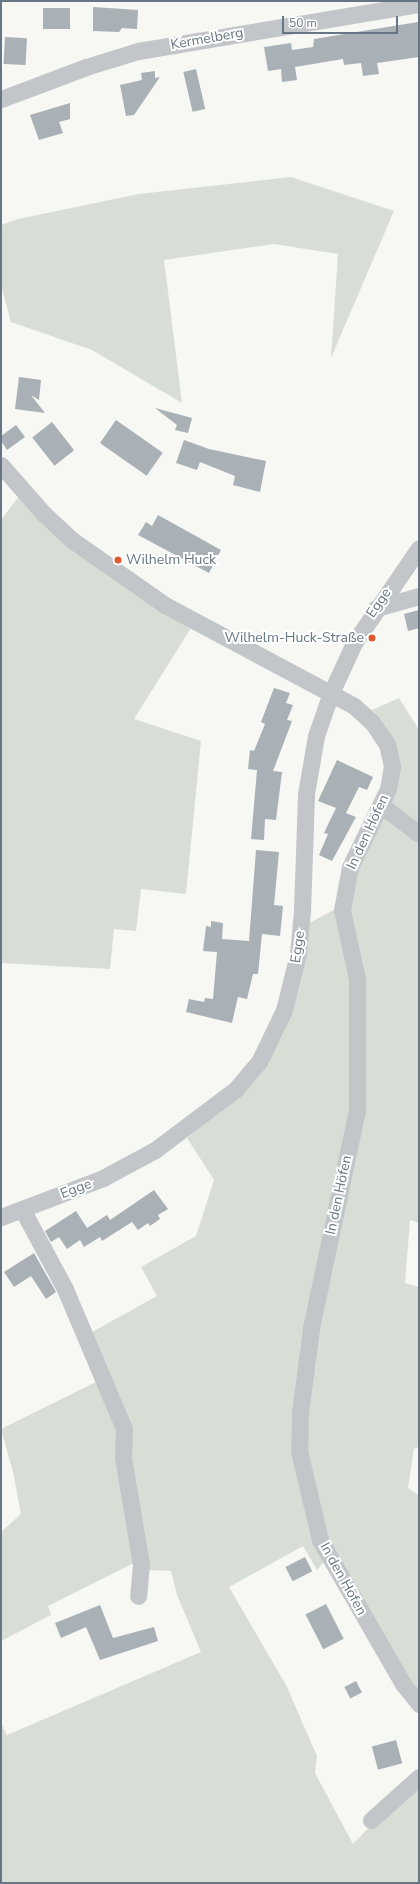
<!DOCTYPE html>
<meta charset="utf-8">
<style>
body{margin:0}
#map{position:relative;width:420px;height:1884px;overflow:hidden;background:#f7f7f4;font-family:"Nunito Sans",sans-serif}
div>[style]{position:absolute}
[style*='--x']{left:calc(var(--x)*1px);top:calc(var(--y)*1px);width:calc(var(--w)*1px);rotate:calc(var(--a)*1deg)}
.green>*{inset:0;background:#d8ded5}
.building>*{inset:0;background:#a9b1b6;transform-origin:0 0}
.minor>*{height:17px;margin:-8.5px;padding:0 8.5px;transform-origin:8.5px;border-radius:8.5px;background:#c2c6c9}
.dots>*{width:11px;height:11px;translate:-50% -50%;box-sizing:border-box;border:2px solid #fff;border-radius:50%}
span{translate:-50% -50%;white-space:nowrap;text-align:center;line-height:1.15;-webkit-text-stroke:4px #fff;paint-order:stroke}
.street-label{font-size:14px;color:#677684}
.poi-label{font-size:14px;color:#677684}
.left{translate:0 -50%;text-align:left}
.right{translate:-100% -50%;text-align:right}
.frame{position:absolute;inset:0;border:2px solid #677684;pointer-events:none}
.scale{position:absolute;left:282px;top:16px;width:116px;height:18px;box-sizing:border-box;border:2px solid #677684;border-top:0;padding-left:5px;font-size:12px;line-height:14px;white-space:nowrap;color:#677684;-webkit-text-stroke:3px #fff;paint-order:stroke}
</style>
<div id="map">
<div class="green">
<i style="clip-path:polygon(291px 177px,394px 211px,331px 358px,338px 254px,274px 244px,164px 260px,182px 403px,92px 350px,11px 322px,1px 286px,1px 225px,18px 219px,139px 194px)"></i>
<i style="clip-path:polygon(19px 496px,191px 628px,134px 719px,201px 741px,186px 894px,141px 889px,136px 931px,114px 929px,110px 969px,1px 963px,1px 520px)"></i>
<i style="clip-path:polygon(399px 698px,419px 730px,419px 1223px,410px 1220px,405px 1283px,419px 1287px,419px 1447px,414px 1449px,408px 1488px,419px 1495px,419px 1692px,324px 1562px,317px 1570px,303px 1546px,229px 1587px,286px 1685px,317px 1756px,315px 1773px,353px 1844px,419px 1775px,419px 1883px,1px 1883px,1px 1723px,7px 1735px,201px 1652px,177px 1595px,171px 1571px,146px 1570px,132px 1564px,48px 1606px,51px 1615px,1px 1641px,1px 1532px,21px 1514px,13px 1472px,1px 1429px,100px 1380px,83px 1337px,157px 1296px,141px 1267px,196px 1236px,214px 1180px,187px 1138px,242px 1093px,276px 1046px,294px 1006px,309px 923px,336px 909px,355px 868px,395px 745px,381px 719px,372px 710px)"></i>
</div>
<div class="building">
<i style="clip-path:polygon(93px 7px,138px 10px,137px 29px,122px 28px,119px 32px,93px 31px)"></i>
<i style="left:43px;top:8px;width:27px;height:21px"></i>
<i style="clip-path:polygon(418px 22px,419px 57px,377px 63px,379px 74px,363px 76px,361px 63px,344px 65px,343px 59px,295px 67px,297px 80px,282px 82px,281px 69px,268px 71px,264px 47px,291px 43px,292px 50px,313px 47px,314px 39px)"></i>
<i style="left:5px;top:37px;width:22px;height:27px;rotate:3deg"></i>
<i style="left:196px;top:69px;width:41px;height:13px;rotate:77deg"></i>
<i style="clip-path:polygon(155px 71px,155px 78px,160px 77px,134px 115px,126px 116px,120px 85px,142px 80px,141px 73px)"></i>
<i style="clip-path:polygon(70px 103px,70px 119px,59px 122px,63px 133px,39px 140px,30px 115px)"></i>
<i style="clip-path:polygon(19px 377px,41px 380px,39px 400px,31px 395px,45px 413px,15px 409px)"></i>
<i style="clip-path:polygon(155px 408px,192px 418px,188px 433px,175px 430px,177px 425px)"></i>
<i style="left:116px;top:420px;width:57px;height:28px;rotate:35deg"></i>
<i style="left:52px;top:422px;width:36px;height:25px;rotate:52deg"></i>
<i style="clip-path:polygon(16px 425px,25px 437px,7px 450px,1px 441px,1px 436px)"></i>
<i style="clip-path:polygon(184px 440px,209px 449px,266px 461px,260px 492px,233px 485px,235px 476px,200px 462px,197px 470px,176px 463px)"></i>
<i style="clip-path:polygon(158px 515px,221px 550px,209px 573px,138px 535px,146px 522px,152px 526px)"></i>
<i style="clip-path:polygon(419px 610px,419px 628px,408px 631px,404px 614px)"></i>
<i style="clip-path:polygon(274px 688px,290px 693px,286px 703px,293px 705px,287px 720px,292px 721px,273px 771px,282px 772px,276px 820px,265px 819px,264px 840px,251px 839px,257px 770px,248px 769px,250px 750px,254px 751px,265px 724px,261px 722px)"></i>
<i style="clip-path:polygon(337px 760px,373px 777px,367px 790px,359px 787px,346px 813px,356px 817px,332px 861px,319px 855px,328px 834px,324px 833px,336px 808px,318px 801px)"></i>
<i style="clip-path:polygon(256px 850px,279px 852px,274px 905px,283px 906px,280px 936px,262px 934px,258px 974px,253px 974px,247px 999px,238px 997px,232px 1023px,186px 1012px,189px 999px,204px 1002px,205px 998px,213px 999px,217px 952px,203px 951px,206px 926px,211px 927px,211px 921px,223px 923px,222px 939px,249px 941px)"></i>
<i style="clip-path:polygon(154px 1190px,168px 1209px,158px 1215px,160px 1219px,150px 1226px,148px 1223px,138px 1230px,132px 1222px,102px 1241px,100px 1237px,84px 1247px,80px 1240px,67px 1249px,59px 1237px,51px 1242px,45px 1231px,76px 1211px,87px 1228px,107px 1215px,110px 1220px)"></i>
<i style="clip-path:polygon(34px 1253px,56px 1292px,46px 1299px,31px 1276px,14px 1287px,4px 1272px)"></i>
<i style="left:305px;top:1557px;width:16px;height:22px;rotate:63deg"></i>
<i style="left:326px;top:1604px;width:39px;height:23px;rotate:63deg"></i>
<i style="clip-path:polygon(100px 1605px,113px 1638px,154px 1627px,158px 1641px,100px 1660px,86px 1627px,61px 1638px,55px 1623px)"></i>
<i style="left:356px;top:1681px;width:13px;height:13px;rotate:63deg"></i>
<i style="left:396px;top:1740px;width:24px;height:25px;rotate:75deg"></i>
</div>
<div class="minor">
<i style="--x:1;--y:99;--w:91;--a:-20.6"></i>
<i style="--x:86;--y:67;--w:54;--a:-17.1"></i>
<i style="--x:138;--y:51;--w:285;--a:-9.5"></i>
<i style="--x:1;--y:465;--w:64;--a:48.8"></i>
<i style="--x:43;--y:513;--w:40;--a:43"></i>
<i style="--x:72;--y:540;--w:113;--a:35"></i>
<i style="--x:165;--y:605;--w:214;--a:28.1"></i>
<i style="--x:354;--y:706;--w:24;--a:42"></i>
<i style="--x:372;--y:722;--w:27;--a:56"></i>
<i style="--x:387;--y:744;--w:23;--a:77"></i>
<i style="--x:392;--y:766;--w:23;--a:100"></i>
<i style="--x:388;--y:789;--w:87;--a:116"></i>
<i style="--x:350;--y:867;--w:44;--a:100.5"></i>
<i style="--x:342;--y:910;--w:71;--a:77.7"></i>
<i style="--x:357;--y:979;--w:131;--a:90"></i>
<i style="--x:357;--y:1110;--w:224;--a:101.9"></i>
<i style="--x:311;--y:1329;--w:84;--a:97.5"></i>
<i style="--x:300;--y:1412;--w:39;--a:91"></i>
<i style="--x:299;--y:1451;--w:91;--a:76.7"></i>
<i style="--x:320;--y:1540;--w:166;--a:60"></i>
<i style="--x:403;--y:1684;--w:26;--a:51"></i>
<i style="--x:376;--y:608;--w:45;--a:-15.6"></i>
<i style="--x:382;--y:806;--w:46;--a:37.1"></i>
<i style="--x:22;--y:1209;--w:91;--a:61.7"></i>
<i style="--x:65;--y:1289;--w:152;--a:67.1"></i>
<i style="--x:124;--y:1429;--w:29;--a:92"></i>
<i style="--x:123;--y:1458;--w:108;--a:80.4"></i>
<i style="--x:141;--y:1564;--w:32;--a:95"></i>
<i style="--x:1;--y:1217;--w:109;--a:-20.9"></i>
<i style="--x:103;--y:1178;--w:59;--a:-28.3"></i>
<i style="--x:155;--y:1150;--w:101;--a:-37"></i>
<i style="--x:236;--y:1089;--w:35;--a:-50"></i>
<i style="--x:259;--y:1062;--w:58;--a:-64.3"></i>
<i style="--x:284;--y:1010;--w:58;--a:-76"></i>
<i style="--x:298;--y:954;--w:43;--a:-84.7"></i>
<i style="--x:302;--y:911;--w:117;--a:-88"></i>
<i style="--x:306;--y:794;--w:59;--a:-80.2"></i>
<i style="--x:316;--y:736;--w:46;--a:-70.8"></i>
<i style="--x:331;--y:693;--w:55;--a:-65.3"></i>
<i style="--x:354;--y:643;--w:115;--a:-55.6"></i>
<i style="--x:371;--y:1820;--w:64;--a:-41.9"></i>
</div>
<div class="dots">
<i style="left:118px;top:560px;background:#de5a2c"></i>
<i style="left:372px;top:638px;background:#de5a2c"></i>
</div>
<div class="street-label">
<span style="left:207px;top:39px;rotate:-10deg">Kermelberg</span>
<span style="left:379px;top:603px;rotate:-56deg">Egge</span>
<span style="left:368px;top:832px;rotate:-65deg">In den Höfen</span>
<span style="left:298px;top:947px;rotate:-82deg">Egge</span>
<span style="left:76px;top:1189px;rotate:-21deg">Egge</span>
<span style="left:339px;top:1195px;rotate:-78deg">In den Höfen</span>
<span style="left:343px;top:1579px;rotate:61deg">In den Höfen</span>
</div>
<div class="poi-label">
<span class="left" style="left:126px;top:560px">Wilhelm Huck</span>
<span class="right" style="left:364px;top:638px">Wilhelm-Huck-Straße</span>
</div>
<div class="frame"></div>
<div class="scale">50 m</div>
</div>
